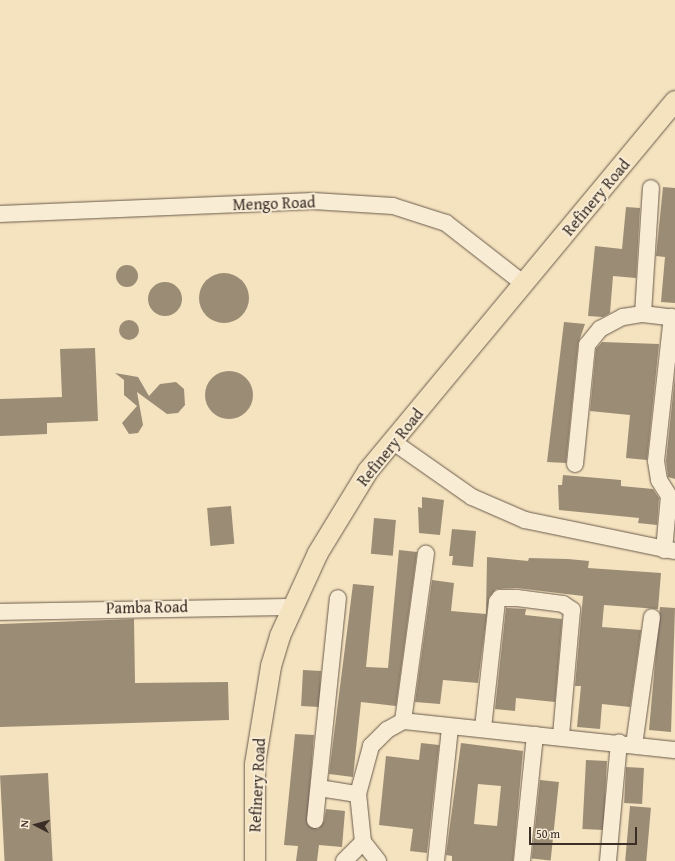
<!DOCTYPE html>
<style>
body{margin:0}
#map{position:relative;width:675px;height:861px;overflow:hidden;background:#f5e2be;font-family:"Gentium Book Plus",serif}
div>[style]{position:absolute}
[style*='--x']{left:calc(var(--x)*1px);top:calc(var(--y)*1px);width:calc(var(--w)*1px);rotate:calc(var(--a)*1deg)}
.building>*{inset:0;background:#9b8c76;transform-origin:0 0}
.round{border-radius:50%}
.roads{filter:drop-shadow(0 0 1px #695b4d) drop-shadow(0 0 1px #695b4d)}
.minor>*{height:16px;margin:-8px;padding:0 8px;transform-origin:8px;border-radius:8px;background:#f8ecd5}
.major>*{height:20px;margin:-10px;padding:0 10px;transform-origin:10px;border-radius:10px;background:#f5e2be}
span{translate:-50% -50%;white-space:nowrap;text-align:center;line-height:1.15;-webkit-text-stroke:4px #f8ecd5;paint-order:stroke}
.street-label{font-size:16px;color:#3a2e27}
.north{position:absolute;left:16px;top:805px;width:40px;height:40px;-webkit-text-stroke:3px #f8ecd5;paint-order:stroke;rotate:276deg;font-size:11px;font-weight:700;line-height:16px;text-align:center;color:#3a2e27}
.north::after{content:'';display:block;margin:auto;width:14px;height:18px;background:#3a2e27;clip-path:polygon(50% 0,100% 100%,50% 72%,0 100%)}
.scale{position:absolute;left:529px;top:827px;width:108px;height:18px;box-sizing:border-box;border:2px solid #3a2e27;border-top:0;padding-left:5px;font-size:12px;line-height:14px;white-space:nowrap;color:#3a2e27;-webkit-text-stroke:3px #f8ecd5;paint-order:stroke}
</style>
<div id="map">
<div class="building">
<i style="clip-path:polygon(663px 187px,675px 188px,675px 303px,661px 302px,665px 257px,656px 256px)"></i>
<i style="clip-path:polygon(626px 207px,640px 208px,636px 278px,613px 276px,610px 313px,603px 317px,588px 316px,595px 246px,622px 249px)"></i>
<i class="round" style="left:116px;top:265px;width:22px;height:22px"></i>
<i class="round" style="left:199px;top:273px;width:50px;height:50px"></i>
<i class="round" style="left:148px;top:282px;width:34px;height:34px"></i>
<i class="round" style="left:119px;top:320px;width:20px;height:20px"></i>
<i style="clip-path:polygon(564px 322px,585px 324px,578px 344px,566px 463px,547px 462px)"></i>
<i style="clip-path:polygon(602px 342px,659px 344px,647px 460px,626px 458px,630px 415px,590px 411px,596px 349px)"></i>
<i style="clip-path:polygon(95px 348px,98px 421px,47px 423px,47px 434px,0 436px,0 399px,62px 397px,60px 349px)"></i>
<i class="round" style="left:205px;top:371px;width:48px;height:48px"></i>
<i style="clip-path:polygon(115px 373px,138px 377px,149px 396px,160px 384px,176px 382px,184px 389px,185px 405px,178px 413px,167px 414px,137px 392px,143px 425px,138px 433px,129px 434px,122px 423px,137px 406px,124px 395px,124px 380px)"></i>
<i style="clip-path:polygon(675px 376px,675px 479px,668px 477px,666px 461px)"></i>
<i style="clip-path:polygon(563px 475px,621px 480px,621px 486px,653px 489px,659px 498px,657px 525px,638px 523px,639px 518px,559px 510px,558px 485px,562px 485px)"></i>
<i style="clip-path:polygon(422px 497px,444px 500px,440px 535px,419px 533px,418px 507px,422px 508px)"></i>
<i style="left:231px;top:506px;width:38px;height:24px;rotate:85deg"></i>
<i style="left:374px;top:518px;width:22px;height:36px;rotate:5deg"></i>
<i style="clip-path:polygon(452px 529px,476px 531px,473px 567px,452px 565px,453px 556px,449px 556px)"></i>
<i style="clip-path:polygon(399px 550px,417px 552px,396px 706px,361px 702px,353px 777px,329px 774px,353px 584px,374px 586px,366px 667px,388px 668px)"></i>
<i style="clip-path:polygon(487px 557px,528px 561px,529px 558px,568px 559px,589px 561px,588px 568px,661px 573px,658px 609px,604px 605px,602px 627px,641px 630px,630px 707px,602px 704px,600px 729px,577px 727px,581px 686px,575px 686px,583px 596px,517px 588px,496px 589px,489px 597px,478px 683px,443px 680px,440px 704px,415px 702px,432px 580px,454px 583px,451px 611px,486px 614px)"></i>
<i style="clip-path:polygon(660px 607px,675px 608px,671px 732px,649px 730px)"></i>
<i style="clip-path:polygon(506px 608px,526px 609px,525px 615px,562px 619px,555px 702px,516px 698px,515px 711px,495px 709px)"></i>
<i style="clip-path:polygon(134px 619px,135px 683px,228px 682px,229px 720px,0 727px,0 624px)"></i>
<i style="left:303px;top:670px;width:18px;height:36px;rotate:3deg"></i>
<i style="clip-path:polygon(295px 734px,314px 735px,307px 824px,318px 829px,324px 821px,326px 809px,345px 811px,342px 847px,319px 845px,317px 861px,296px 861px,298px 846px,284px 845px)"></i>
<i style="clip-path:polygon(421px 743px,439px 745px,427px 853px,410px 851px,413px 829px,379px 825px,386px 756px,419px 760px)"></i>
<i style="clip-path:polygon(evenodd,461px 743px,523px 751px,513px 861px,452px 861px,452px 856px,446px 855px,461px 743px,478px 784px,501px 786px,497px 826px,474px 824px,478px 784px)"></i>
<i style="left:586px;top:760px;width:21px;height:69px;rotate:3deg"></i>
<i style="left:626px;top:767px;width:18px;height:36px;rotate:3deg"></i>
<i style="left:48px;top:773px;width:88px;height:48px;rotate:87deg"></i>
<i style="left:540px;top:780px;width:19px;height:79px;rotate:6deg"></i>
<i style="left:630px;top:806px;width:21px;height:55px;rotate:5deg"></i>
</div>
<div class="roads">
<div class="minor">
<i style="--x:0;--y:214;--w:313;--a:-2.4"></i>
<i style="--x:313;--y:201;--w:80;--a:3.6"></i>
<i style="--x:393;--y:206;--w:56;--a:17.8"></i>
<i style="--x:446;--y:223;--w:99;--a:38"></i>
<i style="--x:643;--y:314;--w:126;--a:-86.4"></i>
<i style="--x:392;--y:441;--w:98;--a:35"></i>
<i style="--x:472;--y:497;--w:58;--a:23.5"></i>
<i style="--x:525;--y:520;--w:153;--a:11.7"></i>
<i style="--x:575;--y:464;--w:120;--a:-84.2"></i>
<i style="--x:587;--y:345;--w:21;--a:-51"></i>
<i style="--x:600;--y:329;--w:26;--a:-28"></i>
<i style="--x:623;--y:317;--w:20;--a:-9"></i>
<i style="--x:643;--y:314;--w:32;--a:7"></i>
<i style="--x:664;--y:550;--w:54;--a:-84.7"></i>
<i style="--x:669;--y:496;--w:19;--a:-122"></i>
<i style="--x:659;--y:480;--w:19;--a:-99"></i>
<i style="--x:656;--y:461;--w:145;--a:-83.7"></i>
<i style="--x:0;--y:612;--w:294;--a:-1"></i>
<i style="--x:403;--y:721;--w:169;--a:-82.2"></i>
<i style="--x:483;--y:728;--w:127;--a:-83.7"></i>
<i style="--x:497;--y:602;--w:5;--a:-53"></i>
<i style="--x:500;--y:598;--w:17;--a:0"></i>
<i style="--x:517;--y:598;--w:46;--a:7.4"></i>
<i style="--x:563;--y:604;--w:11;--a:34"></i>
<i style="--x:572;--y:610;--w:127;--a:95"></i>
<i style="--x:634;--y:745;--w:129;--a:-82"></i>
<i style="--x:319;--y:788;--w:39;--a:9"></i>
<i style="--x:315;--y:820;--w:223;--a:-84.1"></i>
<i style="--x:344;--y:861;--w:27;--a:-45"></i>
<i style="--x:378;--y:861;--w:24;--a:-128"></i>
<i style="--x:363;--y:842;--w:48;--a:-95.9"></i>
<i style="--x:358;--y:794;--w:50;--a:-74.8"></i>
<i style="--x:371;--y:746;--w:23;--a:-45"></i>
<i style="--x:387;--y:730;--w:18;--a:-29"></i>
<i style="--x:403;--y:721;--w:274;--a:6.1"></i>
<i style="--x:436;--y:861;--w:135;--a:-84"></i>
<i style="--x:522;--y:861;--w:127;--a:-84.1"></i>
<i style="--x:608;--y:861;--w:119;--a:-84.7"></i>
</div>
<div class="major">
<i style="--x:255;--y:861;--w:97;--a:-90"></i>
<i style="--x:255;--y:764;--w:99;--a:-80.7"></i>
<i style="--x:271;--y:666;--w:31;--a:-73"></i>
<i style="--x:280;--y:636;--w:91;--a:-65.4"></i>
<i style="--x:318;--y:553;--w:96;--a:-58.6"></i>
<i style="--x:368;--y:471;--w:481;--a:-50.3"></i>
</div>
</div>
<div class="street-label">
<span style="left:596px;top:197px;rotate:-50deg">Refinery Road</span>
<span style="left:274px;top:203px;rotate:-2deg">Mengo Road</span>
<span style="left:390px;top:447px;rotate:-51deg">Refinery Road</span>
<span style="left:147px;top:607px;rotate:-1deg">Pamba Road</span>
<span style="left:257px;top:785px;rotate:-87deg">Refinery Road</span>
</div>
<div class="north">N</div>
<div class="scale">50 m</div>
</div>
